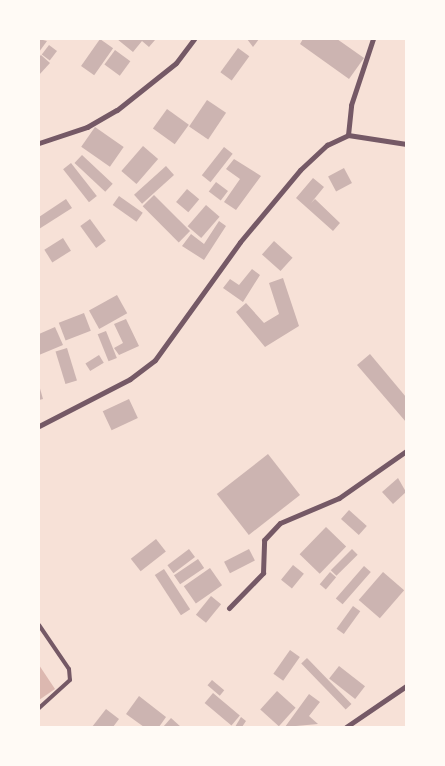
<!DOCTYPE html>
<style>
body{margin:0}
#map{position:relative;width:445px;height:766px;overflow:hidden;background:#f7e1d7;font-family:Helvetica,sans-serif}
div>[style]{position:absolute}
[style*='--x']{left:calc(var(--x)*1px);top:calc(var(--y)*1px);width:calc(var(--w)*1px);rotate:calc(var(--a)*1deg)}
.water>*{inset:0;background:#dcb8b0}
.building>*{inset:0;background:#ccb4b1;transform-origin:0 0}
.service>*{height:4px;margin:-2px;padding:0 2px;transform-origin:2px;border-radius:2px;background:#755966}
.minor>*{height:5px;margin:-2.5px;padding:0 2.5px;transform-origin:2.5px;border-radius:2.5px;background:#755966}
span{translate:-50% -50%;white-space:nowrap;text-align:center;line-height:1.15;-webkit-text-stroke:4px #fffaf5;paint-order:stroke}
.frame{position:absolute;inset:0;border:40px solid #fffaf5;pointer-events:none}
</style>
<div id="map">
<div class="water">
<i style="clip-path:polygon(39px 665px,55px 689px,39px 700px)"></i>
</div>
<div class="building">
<i style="clip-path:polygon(39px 39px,47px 41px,39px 52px)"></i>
<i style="left:100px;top:39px;width:16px;height:33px;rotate:35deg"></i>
<i style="clip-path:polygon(117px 39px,154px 39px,155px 40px,149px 47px,142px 41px,133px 52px)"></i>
<i style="clip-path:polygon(247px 39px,259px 39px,253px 47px)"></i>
<i style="clip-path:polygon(303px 39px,337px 39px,364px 58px,349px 79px,300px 44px)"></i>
<i style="left:49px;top:45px;width:10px;height:12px;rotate:37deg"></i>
<i style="left:238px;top:48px;width:14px;height:30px;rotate:36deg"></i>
<i style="left:115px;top:50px;width:19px;height:18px;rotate:36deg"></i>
<i style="clip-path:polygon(41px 55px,50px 63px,39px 75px,39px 57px)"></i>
<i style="left:207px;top:100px;width:23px;height:32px;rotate:34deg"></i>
<i style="left:167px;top:109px;width:27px;height:24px;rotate:36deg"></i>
<i style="left:95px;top:127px;width:35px;height:24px;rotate:35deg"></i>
<i style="left:143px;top:146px;width:20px;height:33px;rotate:41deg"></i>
<i style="left:224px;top:147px;width:11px;height:36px;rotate:38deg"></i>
<i style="left:82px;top:155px;width:42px;height:11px;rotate:43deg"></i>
<i style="clip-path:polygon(234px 159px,261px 176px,236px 210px,224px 202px,240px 179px,226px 169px)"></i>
<i style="left:71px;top:163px;width:42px;height:10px;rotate:52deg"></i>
<i style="left:166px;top:166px;width:12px;height:43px;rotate:48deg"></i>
<i style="left:344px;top:168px;width:17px;height:18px;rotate:62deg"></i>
<i style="clip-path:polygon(313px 178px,324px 187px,311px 203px,315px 199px,340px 223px,333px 231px,296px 198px)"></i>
<i style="left:216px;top:182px;width:15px;height:12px;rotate:37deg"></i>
<i style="left:187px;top:189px;width:16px;height:17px;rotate:40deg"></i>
<i style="left:154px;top:195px;width:51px;height:16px;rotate:45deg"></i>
<i style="left:119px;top:196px;width:29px;height:11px;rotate:35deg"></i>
<i style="clip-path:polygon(66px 199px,72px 208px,39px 229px,39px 217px)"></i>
<i style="left:206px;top:205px;width:18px;height:28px;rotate:41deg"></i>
<i style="left:90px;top:219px;width:27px;height:12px;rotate:54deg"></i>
<i style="clip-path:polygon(219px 221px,226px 226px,204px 260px,182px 246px,191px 234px,204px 244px)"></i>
<i style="left:63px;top:238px;width:15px;height:22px;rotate:58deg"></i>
<i style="left:274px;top:241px;width:25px;height:18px;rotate:42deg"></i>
<i style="clip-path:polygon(252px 269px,260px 275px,243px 302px,223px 288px,230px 279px,239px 285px)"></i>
<i style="clip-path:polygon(283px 278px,299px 326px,265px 347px,236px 312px,246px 303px,264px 323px,279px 314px,269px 283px)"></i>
<i style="left:117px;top:295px;width:21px;height:32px;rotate:61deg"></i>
<i style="left:84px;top:313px;width:19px;height:27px;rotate:69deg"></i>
<i style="clip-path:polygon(126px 319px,139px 346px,119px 355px,114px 348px,123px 343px,114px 324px)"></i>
<i style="clip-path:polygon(55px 327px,63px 345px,39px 355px,39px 334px)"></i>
<i style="left:106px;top:331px;width:29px;height:9px;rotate:68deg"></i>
<i style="left:67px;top:348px;width:34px;height:12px;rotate:73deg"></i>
<i style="clip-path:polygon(370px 354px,406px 397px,406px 422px,357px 365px)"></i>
<i style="left:99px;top:355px;width:9px;height:16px;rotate:58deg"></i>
<i style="clip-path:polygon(39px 385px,43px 399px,39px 400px)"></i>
<i style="left:129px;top:399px;width:21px;height:29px;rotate:65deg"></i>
<i style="left:268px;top:454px;width:52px;height:65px;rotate:52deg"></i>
<i style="clip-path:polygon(398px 478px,406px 492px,393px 504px,382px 492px)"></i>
<i style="left:349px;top:510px;width:24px;height:12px;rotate:42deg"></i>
<i style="left:326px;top:527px;width:28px;height:38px;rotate:44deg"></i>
<i style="left:156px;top:539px;width:16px;height:32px;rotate:52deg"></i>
<i style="left:189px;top:549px;width:10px;height:27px;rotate:53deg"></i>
<i style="left:249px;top:549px;width:13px;height:28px;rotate:63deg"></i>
<i style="left:352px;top:549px;width:8px;height:30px;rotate:45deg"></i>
<i style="left:198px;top:559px;width:11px;height:29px;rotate:56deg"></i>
<i style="left:293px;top:565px;width:14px;height:19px;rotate:39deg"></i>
<i style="left:364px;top:566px;width:9px;height:43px;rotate:41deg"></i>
<i style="left:210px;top:568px;width:21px;height:32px;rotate:55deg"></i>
<i style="left:164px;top:569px;width:48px;height:11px;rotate:57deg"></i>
<i style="left:330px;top:572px;width:8px;height:16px;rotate:40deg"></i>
<i style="left:383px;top:572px;width:28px;height:37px;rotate:41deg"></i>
<i style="left:211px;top:596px;width:13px;height:24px;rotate:39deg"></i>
<i style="left:353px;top:606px;width:9px;height:28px;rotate:36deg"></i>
<i style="left:290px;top:650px;width:12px;height:29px;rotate:35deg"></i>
<i style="left:307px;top:658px;width:64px;height:8px;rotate:46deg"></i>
<i style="left:339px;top:666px;width:33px;height:16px;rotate:38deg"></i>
<i style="left:212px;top:680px;width:16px;height:7px;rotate:40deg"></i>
<i style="left:277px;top:691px;width:25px;height:25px;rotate:42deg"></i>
<i style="left:213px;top:693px;width:35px;height:13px;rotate:40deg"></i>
<i style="clip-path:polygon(309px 694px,320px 702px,309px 716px,318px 724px,285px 727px)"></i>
<i style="clip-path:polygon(139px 696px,166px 717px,159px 727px,144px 727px,126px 714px)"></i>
<i style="clip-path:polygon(106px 709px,119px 719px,113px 727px,92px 727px)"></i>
<i style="clip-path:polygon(241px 717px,246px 721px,242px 727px,235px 727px)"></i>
<i style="clip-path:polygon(171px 718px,181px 727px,163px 727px)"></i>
</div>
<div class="service">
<i style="--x:39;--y:625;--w:53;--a:55.7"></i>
<i style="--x:69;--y:669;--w:11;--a:85"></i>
<i style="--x:70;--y:680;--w:42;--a:137.9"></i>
</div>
<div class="minor">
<i style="--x:348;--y:135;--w:30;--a:-84"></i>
<i style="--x:351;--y:105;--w:70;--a:-71.6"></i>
<i style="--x:39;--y:143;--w:51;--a:-18.4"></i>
<i style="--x:87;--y:127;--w:34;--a:-30"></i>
<i style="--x:117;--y:110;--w:75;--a:-38.5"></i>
<i style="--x:176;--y:63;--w:30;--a:-53"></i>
<i style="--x:39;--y:426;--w:102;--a:-27.3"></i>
<i style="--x:130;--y:379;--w:31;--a:-37"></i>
<i style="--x:155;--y:360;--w:145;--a:-54.2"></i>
<i style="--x:240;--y:242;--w:94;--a:-50.2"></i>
<i style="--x:300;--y:170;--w:37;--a:-43"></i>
<i style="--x:327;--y:145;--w:23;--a:-25"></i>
<i style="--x:348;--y:135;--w:59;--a:8.8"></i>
<i style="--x:229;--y:608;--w:49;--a:-45.8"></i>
<i style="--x:263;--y:573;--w:33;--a:-88"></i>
<i style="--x:264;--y:540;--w:23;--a:-47"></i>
<i style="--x:280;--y:523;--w:64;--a:-23"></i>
<i style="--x:339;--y:498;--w:82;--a:-35"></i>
<i style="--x:346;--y:727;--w:73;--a:-34.3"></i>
</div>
<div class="frame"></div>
</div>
